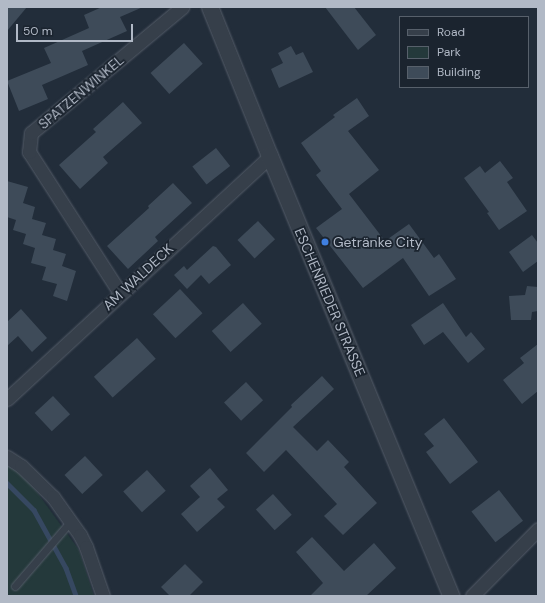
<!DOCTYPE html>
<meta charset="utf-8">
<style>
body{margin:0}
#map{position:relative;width:545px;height:603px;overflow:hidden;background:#222d3a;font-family:"DM Sans",sans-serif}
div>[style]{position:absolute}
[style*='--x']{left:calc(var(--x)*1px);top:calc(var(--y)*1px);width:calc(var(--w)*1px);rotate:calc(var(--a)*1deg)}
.green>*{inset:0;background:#24393b}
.stream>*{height:4.5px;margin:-2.25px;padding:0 2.25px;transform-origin:2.25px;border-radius:2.25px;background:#364861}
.building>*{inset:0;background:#3e4b59;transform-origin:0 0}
.roads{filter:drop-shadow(0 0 1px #545c68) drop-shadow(0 0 1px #545c68)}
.service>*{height:7px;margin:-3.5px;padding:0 3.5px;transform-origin:3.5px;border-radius:3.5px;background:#363f4a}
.minor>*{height:13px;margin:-6.5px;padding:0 6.5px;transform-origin:6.5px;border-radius:6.5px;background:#363f4a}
.tertiary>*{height:16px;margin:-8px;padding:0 8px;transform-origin:8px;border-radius:8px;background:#363f4a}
.dots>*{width:11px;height:11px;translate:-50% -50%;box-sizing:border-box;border:2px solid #1b242f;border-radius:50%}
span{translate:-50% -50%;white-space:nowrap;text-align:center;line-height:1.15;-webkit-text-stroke:3.5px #1b242f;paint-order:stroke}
.street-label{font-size:14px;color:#b1b9c6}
.poi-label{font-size:14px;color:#b1b9c6}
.left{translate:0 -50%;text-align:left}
.frame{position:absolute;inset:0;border:8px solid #b1b9c6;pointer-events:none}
.legend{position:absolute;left:399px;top:16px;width:130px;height:72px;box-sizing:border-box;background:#1b242f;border:1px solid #57606b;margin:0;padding:5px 7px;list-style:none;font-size:12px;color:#b1b9c6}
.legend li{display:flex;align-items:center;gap:8px;height:20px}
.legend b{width:20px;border:1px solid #57606b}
.scale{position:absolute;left:16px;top:24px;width:117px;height:18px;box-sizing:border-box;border:2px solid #b1b9c6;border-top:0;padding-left:5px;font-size:12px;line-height:14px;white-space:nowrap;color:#b1b9c6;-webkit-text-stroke:3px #1b242f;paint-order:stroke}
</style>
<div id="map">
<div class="green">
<i style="clip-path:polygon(7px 462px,31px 484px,79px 550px,94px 596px,7px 596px)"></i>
</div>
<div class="stream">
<i style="--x:7;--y:483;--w:38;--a:45"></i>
<i style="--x:34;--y:510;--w:66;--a:61.1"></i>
<i style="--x:66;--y:568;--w:30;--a:70"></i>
</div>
<div class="building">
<i style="clip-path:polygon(7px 7px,27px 7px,7px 31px)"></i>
<i style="clip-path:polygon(102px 7px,143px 7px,120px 17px,127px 31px,82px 51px,88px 65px,42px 85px,48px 99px,19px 111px,7px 81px,51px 63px,44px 48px,89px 28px,84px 15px)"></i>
<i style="clip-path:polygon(325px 7px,354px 7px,376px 35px,358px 50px)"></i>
<i style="left:184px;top:43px;width:28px;height:45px;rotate:48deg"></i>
<i style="clip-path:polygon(291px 46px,296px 55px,303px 52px,313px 72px,279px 88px,271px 69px,283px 63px,278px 53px)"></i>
<i style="clip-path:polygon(357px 98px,369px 116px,348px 131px,379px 170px,349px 194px,385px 241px,409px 224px,434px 258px,439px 254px,456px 279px,429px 296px,403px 258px,363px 288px,316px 228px,342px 209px,316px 175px,321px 171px,301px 143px,335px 117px,333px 115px)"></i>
<i style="clip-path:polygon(123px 102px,142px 123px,103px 157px,108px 163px,80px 189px,59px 165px,96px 132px,93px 129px)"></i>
<i style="left:216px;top:148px;width:23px;height:30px;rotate:52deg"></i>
<i style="clip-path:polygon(500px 161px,513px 178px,507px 182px,527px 211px,499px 230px,487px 213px,489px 212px,464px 178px,480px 166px,485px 173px)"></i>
<i style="clip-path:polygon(7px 181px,28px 187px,23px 203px,35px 207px,32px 219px,46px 223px,42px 235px,56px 239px,53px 250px,66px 254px,62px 266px,76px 271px,67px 301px,53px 296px,57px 284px,42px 280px,46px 267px,31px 263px,35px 248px,23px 244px,26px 234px,13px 230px,16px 220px,7px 217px)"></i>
<i style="clip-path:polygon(173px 183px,192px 203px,155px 237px,158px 241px,128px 269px,107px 246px,149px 208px,148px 206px)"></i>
<i style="left:258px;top:221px;width:25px;height:28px;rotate:47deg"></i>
<i style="clip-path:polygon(532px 235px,538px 243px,538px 261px,523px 272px,509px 252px)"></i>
<i style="clip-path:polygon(213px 246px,216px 247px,231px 265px,209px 284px,201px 275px,187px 289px,174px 275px,184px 266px,187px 270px)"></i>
<i style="clip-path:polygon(527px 286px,538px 287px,538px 311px,532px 312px,531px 320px,511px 320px,509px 296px,525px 295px)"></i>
<i style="left:180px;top:289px;width:33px;height:37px;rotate:47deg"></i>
<i style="left:243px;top:303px;width:28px;height:42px;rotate:48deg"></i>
<i style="clip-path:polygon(443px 303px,466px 337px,471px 332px,485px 349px,468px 363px,443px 332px,424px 345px,411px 325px)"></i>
<i style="clip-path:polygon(21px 309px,47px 338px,32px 352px,18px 336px,7px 346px,7px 322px)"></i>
<i style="left:137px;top:338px;width:28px;height:58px;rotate:48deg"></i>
<i style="clip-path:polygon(538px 344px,538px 391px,522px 404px,503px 380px,524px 363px,520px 358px)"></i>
<i style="clip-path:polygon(322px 376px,334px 389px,293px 427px,317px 451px,328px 440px,349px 462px,344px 467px,377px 503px,343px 535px,324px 516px,337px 504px,286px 450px,264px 472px,246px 453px,292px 407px,291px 405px)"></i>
<i style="left:246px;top:382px;width:25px;height:30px;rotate:47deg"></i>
<i style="left:53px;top:396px;width:25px;height:25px;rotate:47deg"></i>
<i style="clip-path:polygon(444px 418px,478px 462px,450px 484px,426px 452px,434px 446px,424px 434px)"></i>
<i style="left:85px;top:456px;width:26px;height:28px;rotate:47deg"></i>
<i style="clip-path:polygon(210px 468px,228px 490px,217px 499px,225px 507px,197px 532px,181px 514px,200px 497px,190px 486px)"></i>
<i style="left:147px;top:470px;width:28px;height:32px;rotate:48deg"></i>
<i style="left:499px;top:490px;width:39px;height:35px;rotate:52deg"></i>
<i style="left:273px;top:494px;width:28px;height:23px;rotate:48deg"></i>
<i style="clip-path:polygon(312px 537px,344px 571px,374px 543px,396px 568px,366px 596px,310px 596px,323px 583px,296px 552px)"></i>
<i style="clip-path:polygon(185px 564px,203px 582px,189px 596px,170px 596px,161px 587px)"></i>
</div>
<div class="roads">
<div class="service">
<i style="--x:15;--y:586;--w:84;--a:-49.3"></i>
</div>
<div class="minor">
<i style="--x:120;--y:293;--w:168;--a:-122.8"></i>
<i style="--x:29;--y:152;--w:19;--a:-84"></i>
<i style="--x:31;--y:133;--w:197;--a:-39.8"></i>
<i style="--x:7;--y:399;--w:358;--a:-42.7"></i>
<i style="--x:7;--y:457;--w:17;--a:33"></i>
<i style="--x:21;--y:466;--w:45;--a:44.1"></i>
<i style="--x:53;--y:497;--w:47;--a:54.6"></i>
<i style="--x:80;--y:535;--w:13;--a:63"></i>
<i style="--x:86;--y:547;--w:52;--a:70.9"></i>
<i style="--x:472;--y:596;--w:94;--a:-45.4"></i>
</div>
<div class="tertiary">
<i style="--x:210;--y:7;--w:161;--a:68.1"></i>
<i style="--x:270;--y:156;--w:476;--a:67.6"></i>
</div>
</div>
<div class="dots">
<i style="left:325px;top:242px;background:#3f7fe0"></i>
</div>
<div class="street-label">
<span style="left:81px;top:92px;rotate:-40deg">SPATZENWINKEL</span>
<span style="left:138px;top:277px;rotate:-43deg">AM WALDECK</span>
<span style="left:330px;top:302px;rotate:67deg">ESCHENRIEDER STRASSE</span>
</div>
<div class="poi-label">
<span class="left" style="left:333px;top:242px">Getränke City</span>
</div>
<div class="frame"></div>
<ul class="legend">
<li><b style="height:5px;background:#363f4a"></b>Road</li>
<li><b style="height:11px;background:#24393b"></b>Park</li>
<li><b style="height:11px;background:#3e4b59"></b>Building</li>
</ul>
<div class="scale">50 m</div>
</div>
